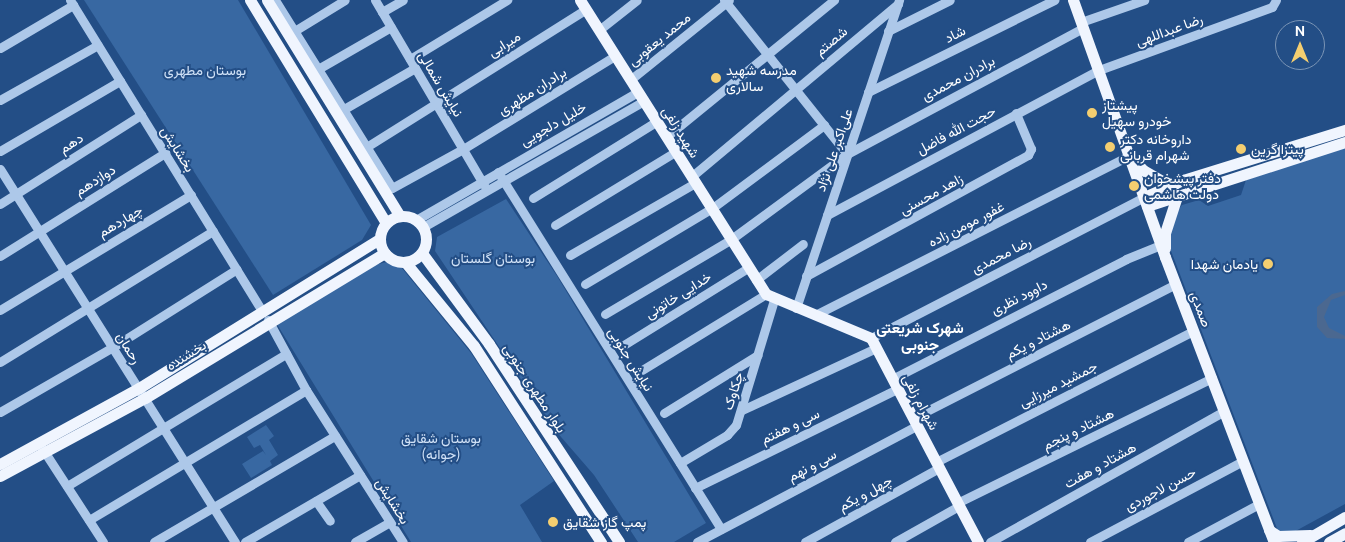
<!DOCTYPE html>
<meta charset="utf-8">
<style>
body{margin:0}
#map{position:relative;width:1345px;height:542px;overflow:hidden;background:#234e86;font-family:Ubuntu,Vazirmatn,sans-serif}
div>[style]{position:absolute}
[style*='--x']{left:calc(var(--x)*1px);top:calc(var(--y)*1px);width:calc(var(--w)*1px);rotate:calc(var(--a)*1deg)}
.green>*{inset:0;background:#3868a2}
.water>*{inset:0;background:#4b6890}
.minor>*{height:9px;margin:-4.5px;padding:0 4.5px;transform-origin:4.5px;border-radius:4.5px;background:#adc8e9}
.major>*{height:11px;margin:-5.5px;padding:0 5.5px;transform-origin:5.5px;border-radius:5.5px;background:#f0f5fe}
.major>.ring{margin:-5.5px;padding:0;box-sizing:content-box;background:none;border:11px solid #f0f5fe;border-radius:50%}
.dots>*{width:14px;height:14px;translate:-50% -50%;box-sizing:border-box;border:2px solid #234e86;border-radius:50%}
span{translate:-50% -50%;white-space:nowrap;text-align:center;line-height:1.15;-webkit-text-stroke:4px #234e86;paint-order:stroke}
.street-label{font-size:14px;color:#fff}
.park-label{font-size:14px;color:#d1e2f7}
.poi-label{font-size:14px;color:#fff}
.left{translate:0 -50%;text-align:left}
.right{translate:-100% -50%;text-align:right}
.neighbourhood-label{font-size:15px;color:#fff;font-weight:700}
.north{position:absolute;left:1275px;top:20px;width:50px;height:50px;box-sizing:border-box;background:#234e86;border:1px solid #7b95b6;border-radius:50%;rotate:0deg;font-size:14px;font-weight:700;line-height:20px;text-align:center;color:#fff}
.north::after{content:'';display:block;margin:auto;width:18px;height:22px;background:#f4ce70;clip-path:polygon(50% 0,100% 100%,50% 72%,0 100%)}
</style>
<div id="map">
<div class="green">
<i style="clip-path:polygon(84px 0,238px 0,371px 225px,362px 240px,273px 295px)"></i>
<i style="clip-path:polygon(1345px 147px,1345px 504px,1292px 533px,1278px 531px,1168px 243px,1173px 217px,1182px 205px,1199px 200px,1208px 206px,1241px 195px,1246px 180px)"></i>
<i style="clip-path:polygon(506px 199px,557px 276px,706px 523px,674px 542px,638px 542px,594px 475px,555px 430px,435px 251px,437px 237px)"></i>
<i style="clip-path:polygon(387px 262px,401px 267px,471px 353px,554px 481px,520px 505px,542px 542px,411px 542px,275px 321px,370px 266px)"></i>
<i style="clip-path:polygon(266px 425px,274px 436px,269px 440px,278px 455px,270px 461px,272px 465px,251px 478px,242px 464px,263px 451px,266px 455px,260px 445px,254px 448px,247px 437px)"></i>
</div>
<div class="water">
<i style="clip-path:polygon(1345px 291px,1345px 295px,1331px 300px,1324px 317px,1329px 328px,1345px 336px,1345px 339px,1327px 338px,1317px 327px,1317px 307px,1332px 294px)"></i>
</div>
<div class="minor">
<i style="--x:70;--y:0;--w:367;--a:58.3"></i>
<i style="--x:275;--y:0;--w:221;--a:58.1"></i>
<i style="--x:392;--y:188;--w:81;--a:-28.8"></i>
<i style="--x:463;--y:149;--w:178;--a:-31.5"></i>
<i style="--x:375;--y:0;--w:215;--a:59.5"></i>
<i style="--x:724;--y:0;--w:197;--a:51.4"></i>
<i style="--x:382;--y:12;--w:24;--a:-30"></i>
<i style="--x:1081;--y:22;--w:67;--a:-19.2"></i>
<i style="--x:296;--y:30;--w:57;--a:-31.5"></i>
<i style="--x:599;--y:30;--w:48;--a:-38.3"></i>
<i style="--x:888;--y:31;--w:69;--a:-26.6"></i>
<i style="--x:0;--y:48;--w:85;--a:-30.5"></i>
<i style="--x:410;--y:59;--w:114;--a:-31.3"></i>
<i style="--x:318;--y:69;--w:84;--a:-29.9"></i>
<i style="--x:630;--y:80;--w:127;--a:-38.9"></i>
<i style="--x:868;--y:92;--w:208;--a:-26.3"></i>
<i style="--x:0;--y:100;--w:112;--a:-29.3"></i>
<i style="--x:344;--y:109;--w:82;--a:-30"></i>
<i style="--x:666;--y:137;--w:217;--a:-39.2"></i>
<i style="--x:368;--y:146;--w:257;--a:-32.1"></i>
<i style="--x:0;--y:151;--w:139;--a:-30.3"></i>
<i style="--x:0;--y:169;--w:441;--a:57.8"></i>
<i style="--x:498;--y:172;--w:421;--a:58"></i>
<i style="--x:691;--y:177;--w:270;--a:-39.9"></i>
<i style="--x:533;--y:198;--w:146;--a:-31.8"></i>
<i style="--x:0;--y:204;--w:167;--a:-32.3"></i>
<i style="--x:827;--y:215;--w:308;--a:-28.1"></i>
<i style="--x:1099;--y:70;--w:184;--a:-20"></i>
<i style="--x:1272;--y:7;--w:8;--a:-60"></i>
<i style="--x:416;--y:220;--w:256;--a:-30"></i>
<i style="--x:555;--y:225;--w:140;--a:-31.3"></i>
<i style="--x:423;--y:227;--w:254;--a:-29.7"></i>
<i style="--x:570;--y:255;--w:144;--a:-29.9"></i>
<i style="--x:0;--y:256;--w:195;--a:-32"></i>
<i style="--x:806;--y:276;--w:253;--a:-28.6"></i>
<i style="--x:1028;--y:155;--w:7;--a:-63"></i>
<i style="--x:1031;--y:149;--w:39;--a:-113"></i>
<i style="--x:756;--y:280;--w:59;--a:-37.5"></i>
<i style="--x:585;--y:284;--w:147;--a:-30.8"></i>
<i style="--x:711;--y:209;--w:141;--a:-36.6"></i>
<i style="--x:796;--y:308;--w:325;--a:-71.5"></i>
<i style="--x:0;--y:310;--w:223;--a:-31.1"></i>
<i style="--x:605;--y:314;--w:145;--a:-30.6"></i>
<i style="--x:730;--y:240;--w:145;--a:-36.3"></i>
<i style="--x:847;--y:154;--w:268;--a:-28.1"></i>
<i style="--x:815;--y:315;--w:352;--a:-26.9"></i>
<i style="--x:268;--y:320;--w:80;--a:61.5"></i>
<i style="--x:306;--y:390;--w:180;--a:57.5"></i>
<i style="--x:871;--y:338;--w:307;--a:-27.3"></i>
<i style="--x:622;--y:346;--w:148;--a:-31.8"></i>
<i style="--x:0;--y:362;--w:250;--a:-31.6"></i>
<i style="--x:642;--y:370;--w:145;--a:-31.5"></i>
<i style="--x:892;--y:379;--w:263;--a:-27.1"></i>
<i style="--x:1126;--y:259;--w:38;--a:-22"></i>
<i style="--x:742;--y:410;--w:148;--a:-24.8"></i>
<i style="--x:0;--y:412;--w:130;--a:-29.9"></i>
<i style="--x:113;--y:347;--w:146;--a:-32.2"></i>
<i style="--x:664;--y:413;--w:110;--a:-31.7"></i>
<i style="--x:913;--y:418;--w:295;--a:-27"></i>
<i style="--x:42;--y:448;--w:112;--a:57"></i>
<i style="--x:936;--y:462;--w:288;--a:-27"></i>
<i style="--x:680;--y:463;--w:55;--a:-30.8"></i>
<i style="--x:727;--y:435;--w:13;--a:-48"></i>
<i style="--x:736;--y:425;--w:131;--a:-73.1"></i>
<i style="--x:67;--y:486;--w:256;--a:-31.1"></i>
<i style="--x:695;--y:488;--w:225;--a:-26.1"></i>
<i style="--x:316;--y:501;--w:24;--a:55"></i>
<i style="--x:957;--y:503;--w:284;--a:-26.1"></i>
<i style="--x:89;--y:520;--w:253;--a:-30.9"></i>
<i style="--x:154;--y:542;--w:210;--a:-30.4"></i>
<i style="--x:245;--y:542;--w:133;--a:-30.2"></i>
<i style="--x:355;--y:542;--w:40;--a:-29.7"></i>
<i style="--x:697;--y:542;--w:248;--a:-27.9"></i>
<i style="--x:805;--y:542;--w:153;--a:-28.9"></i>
<i style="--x:895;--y:542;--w:73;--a:-29.4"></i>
<i style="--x:990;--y:542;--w:268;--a:-29.2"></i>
<i style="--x:1090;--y:542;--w:173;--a:-27.9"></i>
<i style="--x:1188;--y:542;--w:81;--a:-28.2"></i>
</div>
<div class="major">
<i style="--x:250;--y:0;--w:261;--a:58.6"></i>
<i style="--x:267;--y:0;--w:254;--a:58.4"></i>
<i style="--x:580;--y:0;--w:348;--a:57.7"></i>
<i style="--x:766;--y:294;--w:114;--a:22.7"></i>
<i style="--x:871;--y:338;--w:230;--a:62.3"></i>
<i style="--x:1073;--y:0;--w:273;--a:70.3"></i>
<i style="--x:1165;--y:257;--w:305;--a:69.1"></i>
<i style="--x:1132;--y:157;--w:17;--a:50"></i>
<i style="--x:1143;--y:170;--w:24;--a:30"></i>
<i style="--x:1164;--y:182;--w:12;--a:5"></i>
<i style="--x:1144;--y:197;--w:43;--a:-23.6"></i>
<i style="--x:1183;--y:180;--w:170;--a:-17.2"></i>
<i style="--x:1147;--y:206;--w:208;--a:-17.9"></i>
<i class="ring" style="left:380px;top:216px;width:35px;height:35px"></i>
<i style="--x:1165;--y:248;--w:15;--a:-90"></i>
<i style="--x:1165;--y:233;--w:40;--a:-72"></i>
<i style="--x:422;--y:253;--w:113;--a:53.6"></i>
<i style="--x:489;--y:344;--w:237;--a:56.7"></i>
<i style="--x:406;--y:263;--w:107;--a:50.7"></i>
<i style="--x:474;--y:346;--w:234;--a:57.1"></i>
<i style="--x:0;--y:464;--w:158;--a:-28.7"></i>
<i style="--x:139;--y:388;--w:282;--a:-31.8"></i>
<i style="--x:0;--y:476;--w:165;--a:-28.3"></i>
<i style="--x:145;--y:398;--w:280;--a:-31.2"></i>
<i style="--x:1269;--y:530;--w:11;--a:34"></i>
<i style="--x:1278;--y:536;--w:32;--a:-2"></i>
<i style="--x:1302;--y:542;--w:50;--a:-30.2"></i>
<i style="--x:1329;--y:542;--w:18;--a:-29"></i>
</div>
<div class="dots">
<i style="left:716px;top:78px;background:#f4ce70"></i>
<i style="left:1092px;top:113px;background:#f4ce70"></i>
<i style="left:1110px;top:147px;background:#f4ce70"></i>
<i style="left:1241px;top:149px;background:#f4ce70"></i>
<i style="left:1134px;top:186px;background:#f4ce70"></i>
<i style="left:1268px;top:264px;background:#f4ce70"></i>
<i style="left:553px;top:522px;background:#f4ce70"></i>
</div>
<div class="street-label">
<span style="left:1169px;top:30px;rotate:-20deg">رضا عبداللهی</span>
<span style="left:955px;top:34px;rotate:-26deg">شاد</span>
<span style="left:659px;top:39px;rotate:-39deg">محمد یعقوبی</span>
<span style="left:831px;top:41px;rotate:-40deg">شصتم</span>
<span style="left:504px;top:44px;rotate:-32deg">میرابی</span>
<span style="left:958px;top:78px;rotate:-28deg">برادران محمدی</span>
<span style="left:441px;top:84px;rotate:59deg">نیایش شمالی</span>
<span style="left:532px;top:91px;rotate:-32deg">برادران مظهری</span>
<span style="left:553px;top:124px;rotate:-30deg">خلیل دلجویی</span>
<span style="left:956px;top:130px;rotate:-28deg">حجت الله فاضل</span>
<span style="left:681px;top:132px;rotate:58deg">شهید زلفی</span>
<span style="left:71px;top:143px;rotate:-33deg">دهم</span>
<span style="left:178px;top:149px;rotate:58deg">بخشایش</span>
<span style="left:834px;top:150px;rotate:-71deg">علی‌اکبر علی نژاد</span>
<span style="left:95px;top:180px;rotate:-32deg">دوازدهم</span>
<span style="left:931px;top:194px;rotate:-29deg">زاهد محسنی</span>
<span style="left:120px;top:221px;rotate:-31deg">چهاردهم</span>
<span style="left:966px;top:224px;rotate:-27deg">غفور مومن زاده</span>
<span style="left:1001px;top:255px;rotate:-27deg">رضا محمدی</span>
<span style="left:678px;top:295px;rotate:-32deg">خدایی خاتونی</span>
<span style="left:1019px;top:297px;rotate:-27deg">داوود نظری</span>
<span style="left:1201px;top:309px;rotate:69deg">صمدی</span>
<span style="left:1038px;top:339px;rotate:-27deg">هشتاد و یکم</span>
<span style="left:129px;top:348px;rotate:58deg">رحمان</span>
<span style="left:186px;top:355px;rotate:-32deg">بخشنده</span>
<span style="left:631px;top:359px;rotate:58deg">نیایش جنوبی</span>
<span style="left:1058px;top:384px;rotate:-27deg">جمشید میرزایی</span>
<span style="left:535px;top:388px;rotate:57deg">بلوار مطهری جنوبی</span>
<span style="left:733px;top:391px;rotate:-72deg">چکاوک</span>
<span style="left:921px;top:402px;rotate:62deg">شهرام زلفی</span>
<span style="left:790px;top:426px;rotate:-26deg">سی و هفتم</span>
<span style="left:1078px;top:429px;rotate:-26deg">هشتاد و پنجم</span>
<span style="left:812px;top:465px;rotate:-28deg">سی و نهم</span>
<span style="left:1100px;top:465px;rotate:-29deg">هشتاد و هفت</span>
<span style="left:1160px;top:489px;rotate:-28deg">حسن لاجوردی</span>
<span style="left:865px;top:493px;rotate:-29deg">چهل و یکم</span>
<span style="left:393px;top:501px;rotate:58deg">بخشایش</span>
</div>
<div class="park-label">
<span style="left:205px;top:70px">بوستان مطهری</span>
<span style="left:493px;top:258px">بوستان گلستان</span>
<span style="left:441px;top:446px">بوستان شقایق<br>(جوانه)</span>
</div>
<div class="poi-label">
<span class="left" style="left:726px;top:78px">مدرسه شهید<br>سالاری</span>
<span class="left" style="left:1102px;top:113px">پیشتاز<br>خودرو سهیل</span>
<span class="left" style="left:1120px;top:147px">داروخانه دکتر<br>شهرام قربانی</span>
<span class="left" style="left:1251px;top:149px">پیتزا گرین</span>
<span class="left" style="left:1144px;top:186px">دفتر پیشخوان<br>دولت هاشمی</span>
<span class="right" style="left:1258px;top:264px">یادمان شهدا</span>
<span class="left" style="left:563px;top:522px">پمپ گاز شقایق</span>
</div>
<div class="neighbourhood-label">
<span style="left:920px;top:336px">شهرک شریعتی<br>جنوبی</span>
</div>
<div class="north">N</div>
</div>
